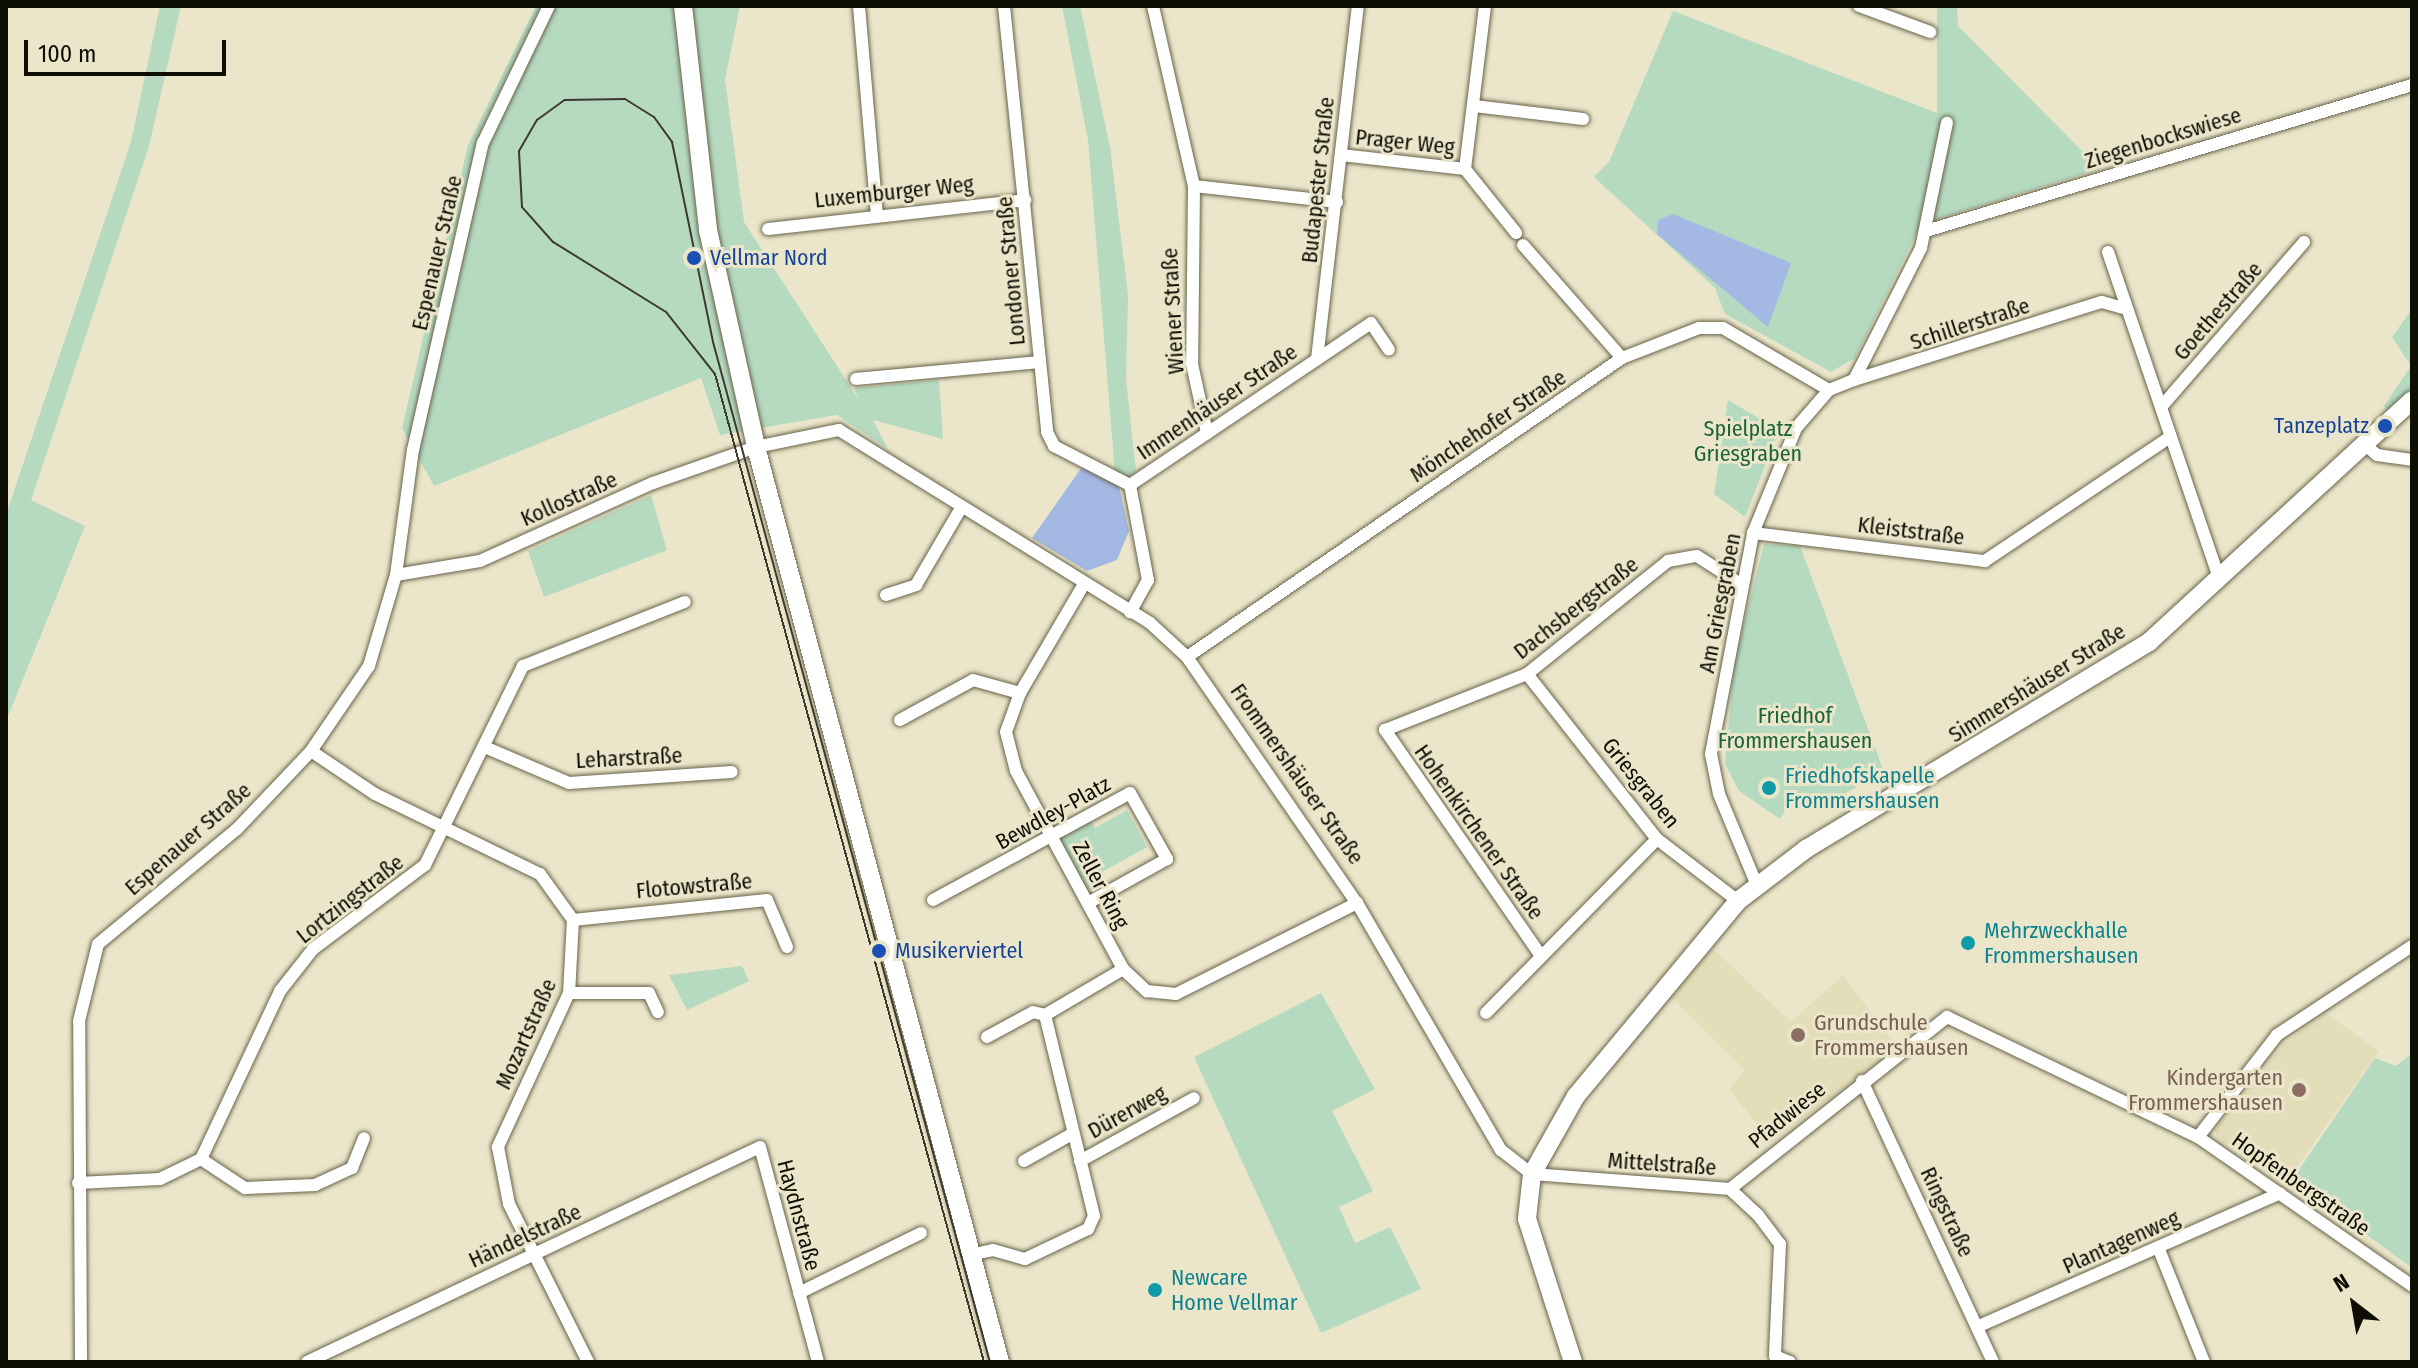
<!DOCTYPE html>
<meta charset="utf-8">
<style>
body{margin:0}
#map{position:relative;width:2418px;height:1368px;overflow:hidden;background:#ebe6ca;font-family:"Fira Sans Condensed",sans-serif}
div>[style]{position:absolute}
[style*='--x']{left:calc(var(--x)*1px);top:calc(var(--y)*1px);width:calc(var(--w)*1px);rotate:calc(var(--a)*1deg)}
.built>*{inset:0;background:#e3ddb9}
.green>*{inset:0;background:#b5dac0}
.water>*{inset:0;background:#a3b8e3}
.roads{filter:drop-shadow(0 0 2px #68634a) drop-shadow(0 0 2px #68634a)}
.street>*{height:12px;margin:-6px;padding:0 6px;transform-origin:6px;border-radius:6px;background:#fff}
.secondary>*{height:18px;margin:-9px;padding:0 9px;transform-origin:9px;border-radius:9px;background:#fff}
.tram>*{height:2px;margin:-1px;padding:0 1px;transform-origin:1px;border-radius:1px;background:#3c3a2e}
.dots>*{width:22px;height:22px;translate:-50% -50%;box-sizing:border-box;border:4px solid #ebe6ca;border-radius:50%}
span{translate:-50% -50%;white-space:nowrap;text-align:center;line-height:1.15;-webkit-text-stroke:6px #ebe6ca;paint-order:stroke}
.street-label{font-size:22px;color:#0f0e05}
.transit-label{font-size:22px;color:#164399}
.left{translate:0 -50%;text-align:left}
.right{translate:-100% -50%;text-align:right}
.park-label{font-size:22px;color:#1b633b}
.culture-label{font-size:22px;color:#0d838f}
.education-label{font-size:22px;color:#785e54}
.frame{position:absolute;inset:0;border:8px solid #0f0e05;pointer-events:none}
.north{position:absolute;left:2314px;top:1264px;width:80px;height:80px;-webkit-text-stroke:6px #ebe6ca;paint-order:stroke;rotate:329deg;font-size:22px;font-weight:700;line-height:32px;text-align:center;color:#0f0e05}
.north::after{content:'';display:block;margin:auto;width:28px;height:36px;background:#0f0e05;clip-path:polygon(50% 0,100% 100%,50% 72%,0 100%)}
.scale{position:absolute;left:24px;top:40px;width:202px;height:36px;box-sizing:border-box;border:4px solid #0f0e05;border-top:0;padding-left:10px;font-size:24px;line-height:28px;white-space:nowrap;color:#0f0e05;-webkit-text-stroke:6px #ebe6ca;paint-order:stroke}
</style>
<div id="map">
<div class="built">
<i style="clip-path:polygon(1713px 949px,1791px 1022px,1843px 975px,1897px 1048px,1771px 1142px,1729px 1089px,1745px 1070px,1671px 997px)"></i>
<i style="clip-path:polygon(2326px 1013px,2379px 1051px,2285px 1184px,2217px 1138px,2215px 1130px,2283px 1045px)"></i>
</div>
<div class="green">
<i style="clip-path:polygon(160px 6px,181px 6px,149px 146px,31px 500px,85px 526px,6px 721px,6px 515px,131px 142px)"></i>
<i style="clip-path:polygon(536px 6px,740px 6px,725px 80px,744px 222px,859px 400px,854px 388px,939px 380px,943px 439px,873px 420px,888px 449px,837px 415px,720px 435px,701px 378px,434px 486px,402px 428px,468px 145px)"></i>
<i style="clip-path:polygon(1062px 6px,1080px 6px,1110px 147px,1128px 295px,1126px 379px,1136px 472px,1116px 486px,1088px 140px)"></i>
<i style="clip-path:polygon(1937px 6px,1957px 6px,1958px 26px,2100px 169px,1921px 224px,1855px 358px,1831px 372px,1725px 314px,1715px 288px,1594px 177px,1609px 162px,1673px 11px,1937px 113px)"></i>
<i style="clip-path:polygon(2412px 309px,2412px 390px,2390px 412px,2384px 406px,2411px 366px,2392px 337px)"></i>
<i style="clip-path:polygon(1728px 400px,1779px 430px,1745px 517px,1714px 494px)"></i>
<i style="clip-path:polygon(651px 495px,667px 550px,544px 597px,528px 551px)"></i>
<i style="clip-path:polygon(1764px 544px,1800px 546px,1884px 772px,1822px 806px,1797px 794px,1780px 819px,1739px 791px,1725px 764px,1734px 664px)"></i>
<i style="clip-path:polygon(1127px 810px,1147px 847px,1093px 877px,1095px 891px,1086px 888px,1057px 834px,1089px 816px,1095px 828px)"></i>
<i style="clip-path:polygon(742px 966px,749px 981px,687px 1010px,669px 975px)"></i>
<i style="clip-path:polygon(1321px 993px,1375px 1089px,1332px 1111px,1373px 1191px,1339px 1207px,1355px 1243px,1390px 1227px,1421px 1289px,1321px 1333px,1194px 1057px)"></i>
<i style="clip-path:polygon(2412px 1053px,2412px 1268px,2292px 1180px,2375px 1058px,2396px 1066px)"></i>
</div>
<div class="water">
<i style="clip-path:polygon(1673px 214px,1791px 263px,1768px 327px,1657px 234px,1658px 220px)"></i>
<i style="clip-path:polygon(1082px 467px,1119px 486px,1129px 531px,1117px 560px,1087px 571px,1032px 538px)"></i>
</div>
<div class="roads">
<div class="street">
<i style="--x:859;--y:6;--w:209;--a:85.1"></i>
<i style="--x:1004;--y:6;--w:428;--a:84.2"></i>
<i style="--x:1047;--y:432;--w:16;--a:63"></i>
<i style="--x:1054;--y:446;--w:85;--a:27.2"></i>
<i style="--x:1153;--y:6;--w:185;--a:77.2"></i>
<i style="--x:1194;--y:186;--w:178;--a:90.6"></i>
<i style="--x:1192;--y:364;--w:71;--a:77.7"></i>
<i style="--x:1859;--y:6;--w:76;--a:20.1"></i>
<i style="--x:1474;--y:106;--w:110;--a:6.8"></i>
<i style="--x:1341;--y:155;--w:125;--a:6.4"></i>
<i style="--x:1465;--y:169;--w:164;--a:-83"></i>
<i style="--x:1465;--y:169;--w:82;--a:51.4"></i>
<i style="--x:1194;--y:186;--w:144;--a:6.4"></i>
<i style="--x:768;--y:229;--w:259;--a:-6.4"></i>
<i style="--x:1926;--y:231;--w:507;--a:-16.72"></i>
<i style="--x:1523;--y:245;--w:150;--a:48.8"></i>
<i style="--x:2108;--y:252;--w:344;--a:71.2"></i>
<i style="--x:1317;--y:359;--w:355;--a:-83.4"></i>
<i style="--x:856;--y:379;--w:184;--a:-5.3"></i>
<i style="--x:1854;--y:380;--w:148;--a:-63.1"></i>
<i style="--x:1921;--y:248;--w:128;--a:-78.3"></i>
<i style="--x:2162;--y:406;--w:217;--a:-49.1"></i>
<i style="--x:2364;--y:444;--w:17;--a:40"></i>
<i style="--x:2377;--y:455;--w:35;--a:8"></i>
<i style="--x:1130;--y:485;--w:290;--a:-33.9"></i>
<i style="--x:1371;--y:323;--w:32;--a:56"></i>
<i style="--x:1130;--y:485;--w:97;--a:79.3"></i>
<i style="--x:1148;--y:580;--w:37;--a:119"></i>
<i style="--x:1753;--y:533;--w:234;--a:6.9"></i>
<i style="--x:1985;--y:561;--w:223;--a:-33.8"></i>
<i style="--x:396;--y:575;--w:85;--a:-9.5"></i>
<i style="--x:480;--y:561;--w:190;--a:-24.3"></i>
<i style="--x:653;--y:483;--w:109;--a:-19.3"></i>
<i style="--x:756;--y:447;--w:85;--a:-11.6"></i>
<i style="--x:839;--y:430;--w:366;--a:31.8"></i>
<i style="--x:1150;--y:623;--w:50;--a:42.6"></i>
<i style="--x:1187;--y:657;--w:299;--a:55.4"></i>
<i style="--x:1357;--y:903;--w:286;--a:59.8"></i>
<i style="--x:1501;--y:1150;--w:39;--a:38"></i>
<i style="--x:1532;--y:1174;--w:199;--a:4.3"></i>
<i style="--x:1730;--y:1189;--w:38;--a:43"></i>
<i style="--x:1758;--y:1215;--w:36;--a:53"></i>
<i style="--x:1780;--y:1244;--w:112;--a:92.6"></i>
<i style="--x:1775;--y:1356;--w:16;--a:22"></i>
<i style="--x:1084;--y:584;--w:126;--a:120.4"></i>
<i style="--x:1020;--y:693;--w:41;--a:109.7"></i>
<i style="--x:1006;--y:732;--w:40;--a:75.6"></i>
<i style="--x:1016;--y:771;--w:225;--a:61.6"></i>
<i style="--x:1123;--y:969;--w:33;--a:43"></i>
<i style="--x:1147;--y:991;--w:29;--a:6"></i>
<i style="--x:1176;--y:994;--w:203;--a:-26.7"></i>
<i style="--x:886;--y:595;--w:32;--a:-18"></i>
<i style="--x:916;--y:585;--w:89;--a:-59.7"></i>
<i style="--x:1187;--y:657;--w:528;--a:-34.5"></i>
<i style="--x:1622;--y:358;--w:83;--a:-21.3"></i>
<i style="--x:1699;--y:328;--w:24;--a:0"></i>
<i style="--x:1723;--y:328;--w:123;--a:30.3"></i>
<i style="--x:1527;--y:674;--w:210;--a:51.8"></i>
<i style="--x:1657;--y:839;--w:102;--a:37.4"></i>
<i style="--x:900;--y:720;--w:83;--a:-28.7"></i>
<i style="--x:973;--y:680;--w:49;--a:15.5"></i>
<i style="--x:487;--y:748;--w:89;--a:23.1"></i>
<i style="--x:569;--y:783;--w:163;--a:-3.9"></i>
<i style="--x:311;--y:751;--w:77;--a:33.9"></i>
<i style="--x:375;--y:794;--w:183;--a:25.9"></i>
<i style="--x:540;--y:874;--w:57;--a:54.3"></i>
<i style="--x:573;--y:920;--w:73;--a:93.1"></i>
<i style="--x:569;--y:993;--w:170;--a:114.8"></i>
<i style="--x:498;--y:1147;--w:58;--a:79.1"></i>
<i style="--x:509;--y:1204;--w:177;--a:63.4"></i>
<i style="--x:1756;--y:883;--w:96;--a:-112.6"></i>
<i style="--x:1719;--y:794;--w:41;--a:-101.3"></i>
<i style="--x:1711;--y:754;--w:225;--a:-79.2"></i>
<i style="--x:1753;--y:533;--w:113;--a:-67.7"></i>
<i style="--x:1796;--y:428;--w:50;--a:-49"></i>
<i style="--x:1829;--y:390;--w:27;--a:-22"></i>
<i style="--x:1854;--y:380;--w:260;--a:-17.5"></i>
<i style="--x:2102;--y:302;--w:22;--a:16"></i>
<i style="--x:933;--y:900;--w:224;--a:-28.5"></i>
<i style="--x:1130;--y:793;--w:76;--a:60.7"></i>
<i style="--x:1167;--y:859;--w:90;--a:150.9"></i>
<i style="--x:573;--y:920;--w:195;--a:-5.9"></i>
<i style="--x:767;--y:900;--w:51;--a:66.9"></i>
<i style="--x:1541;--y:956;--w:275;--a:-124.6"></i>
<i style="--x:1385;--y:730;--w:153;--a:-21.5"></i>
<i style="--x:1527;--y:674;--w:181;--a:-38.7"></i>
<i style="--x:1668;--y:561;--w:29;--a:-10"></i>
<i style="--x:1697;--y:556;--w:54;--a:32.8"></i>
<i style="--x:569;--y:993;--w:80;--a:0"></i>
<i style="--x:649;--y:993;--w:21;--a:65"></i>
<i style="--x:1486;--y:1013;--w:244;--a:-45.5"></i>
<i style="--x:987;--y:1037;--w:52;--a:-28.5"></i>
<i style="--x:1033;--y:1012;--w:12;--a:14"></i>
<i style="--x:1862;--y:1081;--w:310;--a:65"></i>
<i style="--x:2198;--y:1137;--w:129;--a:-52.2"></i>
<i style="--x:2277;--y:1035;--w:162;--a:-33.4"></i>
<i style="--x:201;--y:1159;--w:53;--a:33.4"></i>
<i style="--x:245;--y:1188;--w:70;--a:-2.5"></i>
<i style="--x:315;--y:1185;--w:41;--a:-24.7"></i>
<i style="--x:352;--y:1168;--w:32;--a:-68"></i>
<i style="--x:1024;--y:1161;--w:55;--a:-29.4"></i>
<i style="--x:1080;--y:1161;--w:130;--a:-28.9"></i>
<i style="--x:78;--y:1183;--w:82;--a:-2.8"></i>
<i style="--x:160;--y:1179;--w:46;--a:-26"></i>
<i style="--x:201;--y:1159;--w:186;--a:-64.8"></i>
<i style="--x:280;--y:991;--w:53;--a:-51.8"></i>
<i style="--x:313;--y:949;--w:140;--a:-36.9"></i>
<i style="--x:425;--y:865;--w:222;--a:-63.8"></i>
<i style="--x:523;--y:666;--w:174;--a:-21.6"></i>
<i style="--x:1730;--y:1189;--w:277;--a:-38.4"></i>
<i style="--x:1947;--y:1017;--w:278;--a:25.6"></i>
<i style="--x:2198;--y:1137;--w:261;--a:34.8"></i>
<i style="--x:2158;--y:1247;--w:124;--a:68.2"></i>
<i style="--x:974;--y:1254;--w:19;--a:-12"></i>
<i style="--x:993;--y:1250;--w:33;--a:16"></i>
<i style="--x:1025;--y:1259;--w:70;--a:-25.5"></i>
<i style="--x:1088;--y:1229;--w:14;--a:-65"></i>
<i style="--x:1094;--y:1216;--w:207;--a:-103.7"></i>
<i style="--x:1045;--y:1015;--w:91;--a:-30.5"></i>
<i style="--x:799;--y:1293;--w:136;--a:-26.2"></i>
<i style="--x:1979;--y:1326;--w:329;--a:-23.8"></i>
<i style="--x:81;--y:1362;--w:341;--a:-90.3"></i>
<i style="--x:79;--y:1021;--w:79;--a:-76.1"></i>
<i style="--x:98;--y:944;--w:180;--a:-39.6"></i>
<i style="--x:237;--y:829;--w:108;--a:-46.5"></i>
<i style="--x:311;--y:751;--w:103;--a:-55.7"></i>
<i style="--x:369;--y:666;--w:95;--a:-73.5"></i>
<i style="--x:396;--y:575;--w:126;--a:-82.3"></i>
<i style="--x:413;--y:450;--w:315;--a:-77.2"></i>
<i style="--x:483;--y:143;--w:152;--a:-64.3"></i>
<i style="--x:307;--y:1362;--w:501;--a:-25.39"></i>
<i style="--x:760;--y:1147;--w:223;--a:74.9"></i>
</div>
<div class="secondary">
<i style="--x:683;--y:6;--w:225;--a:83.6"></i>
<i style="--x:708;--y:230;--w:222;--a:77.5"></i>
<i style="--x:756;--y:447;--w:947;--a:75.07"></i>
<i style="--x:1573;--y:1362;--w:150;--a:-107.8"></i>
<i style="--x:1527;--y:1219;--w:45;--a:-83.7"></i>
<i style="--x:1532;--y:1174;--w:90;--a:-60.6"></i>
<i style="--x:1576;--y:1096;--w:254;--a:-50.3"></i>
<i style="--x:1738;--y:901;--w:86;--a:-37.4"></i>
<i style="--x:1806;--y:849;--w:401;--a:-31.1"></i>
<i style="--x:2149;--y:642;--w:357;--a:-42.6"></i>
</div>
</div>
<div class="tram">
<i style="--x:984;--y:1362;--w:1024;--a:-105.23"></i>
<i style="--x:715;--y:374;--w:79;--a:-128.3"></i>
<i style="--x:666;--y:312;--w:133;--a:-148.2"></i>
<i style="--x:553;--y:242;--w:47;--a:-131.5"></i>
<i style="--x:522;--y:207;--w:56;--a:-93.1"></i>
<i style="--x:519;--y:151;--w:36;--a:-60"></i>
<i style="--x:537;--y:120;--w:34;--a:-36"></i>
<i style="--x:565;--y:100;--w:60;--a:-1"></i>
<i style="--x:625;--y:99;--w:34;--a:32"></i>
<i style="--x:654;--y:117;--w:31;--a:54"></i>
<i style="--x:672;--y:142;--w:204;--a:78.4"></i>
<i style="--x:713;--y:342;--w:1057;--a:74.81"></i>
</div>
<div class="dots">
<i style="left:694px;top:258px;background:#1a4fb4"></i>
<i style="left:2385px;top:426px;background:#1a4fb4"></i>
<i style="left:1769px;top:788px;background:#0f9aa8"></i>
<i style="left:1968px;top:943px;background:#0f9aa8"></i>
<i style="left:879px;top:951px;background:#1a4fb4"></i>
<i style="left:1798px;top:1035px;background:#8d6e63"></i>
<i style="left:2299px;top:1090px;background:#8d6e63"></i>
<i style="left:1155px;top:1290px;background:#0f9aa8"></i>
</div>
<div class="street-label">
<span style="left:2163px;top:138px;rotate:-17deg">Ziegenbockswiese</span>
<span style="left:1405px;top:142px;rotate:6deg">Prager Weg</span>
<span style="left:1318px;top:180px;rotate:-84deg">Budapester Straße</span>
<span style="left:894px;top:192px;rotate:-6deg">Luxemburger Weg</span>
<span style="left:437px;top:253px;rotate:-77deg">Espenauer Straße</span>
<span style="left:1011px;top:271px;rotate:-95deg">Londoner Straße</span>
<span style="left:1173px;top:311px;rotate:-93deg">Wiener Straße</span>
<span style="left:2218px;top:311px;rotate:-49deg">Goethestraße</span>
<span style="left:1970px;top:324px;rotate:-18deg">Schillerstraße</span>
<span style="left:1217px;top:402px;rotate:-34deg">Immenhäuser Straße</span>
<span style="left:1488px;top:426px;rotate:-34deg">Mönchehofer Straße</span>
<span style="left:569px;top:499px;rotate:-24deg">Kollostraße</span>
<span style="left:1911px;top:531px;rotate:7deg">Kleiststraße</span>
<span style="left:1720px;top:603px;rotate:-79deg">Am Griesgraben</span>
<span style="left:1576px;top:608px;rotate:-38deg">Dachsbergstraße</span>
<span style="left:2037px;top:683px;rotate:-32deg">Simmershäuser Straße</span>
<span style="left:629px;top:758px;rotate:-3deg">Leharstraße</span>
<span style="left:1297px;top:774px;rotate:55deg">Frommershäuser Straße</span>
<span style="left:1641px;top:783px;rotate:51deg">Griesgraben</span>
<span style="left:1053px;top:813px;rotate:-29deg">Bewdley-Platz</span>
<span style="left:1479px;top:832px;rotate:55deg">Hohenkirchener Straße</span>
<span style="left:188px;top:839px;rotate:-41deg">Espenauer Straße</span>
<span style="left:1101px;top:885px;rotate:62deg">Zeller Ring</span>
<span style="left:694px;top:886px;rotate:-5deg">Flotowstraße</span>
<span style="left:350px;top:899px;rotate:-38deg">Lortzingstraße</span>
<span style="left:526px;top:1034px;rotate:-66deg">Mozartstraße</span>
<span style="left:1127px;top:1112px;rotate:-29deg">Dürerweg</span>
<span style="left:1787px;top:1115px;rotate:-39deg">Pfadwiese</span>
<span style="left:1662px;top:1164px;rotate:4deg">Mittelstraße</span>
<span style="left:2301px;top:1184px;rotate:35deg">Hopfenbergstraße</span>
<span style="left:1947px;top:1212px;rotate:65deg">Ringstraße</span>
<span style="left:799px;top:1215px;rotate:75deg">Haydnstraße</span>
<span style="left:525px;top:1236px;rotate:-25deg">Händelstraße</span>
<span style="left:2121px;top:1242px;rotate:-24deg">Plantagenweg</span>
</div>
<div class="transit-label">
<span class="left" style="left:710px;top:258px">Vellmar Nord</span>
<span class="right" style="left:2369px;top:426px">Tanzeplatz</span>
<span class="left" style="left:895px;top:951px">Musikerviertel</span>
</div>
<div class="park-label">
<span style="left:1748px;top:441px">Spielplatz<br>Griesgraben</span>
<span style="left:1795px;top:728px">Friedhof<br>Frommershausen</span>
</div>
<div class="culture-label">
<span class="left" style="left:1785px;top:788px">Friedhofskapelle<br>Frommershausen</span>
<span class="left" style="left:1984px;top:943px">Mehrzweckhalle<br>Frommershausen</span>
<span class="left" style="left:1171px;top:1290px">Newcare<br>Home Vellmar</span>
</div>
<div class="education-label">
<span class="left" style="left:1814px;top:1035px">Grundschule<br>Frommershausen</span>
<span class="right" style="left:2283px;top:1090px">Kindergarten<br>Frommershausen</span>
</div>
<div class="frame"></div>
<div class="north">N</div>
<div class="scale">100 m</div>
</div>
